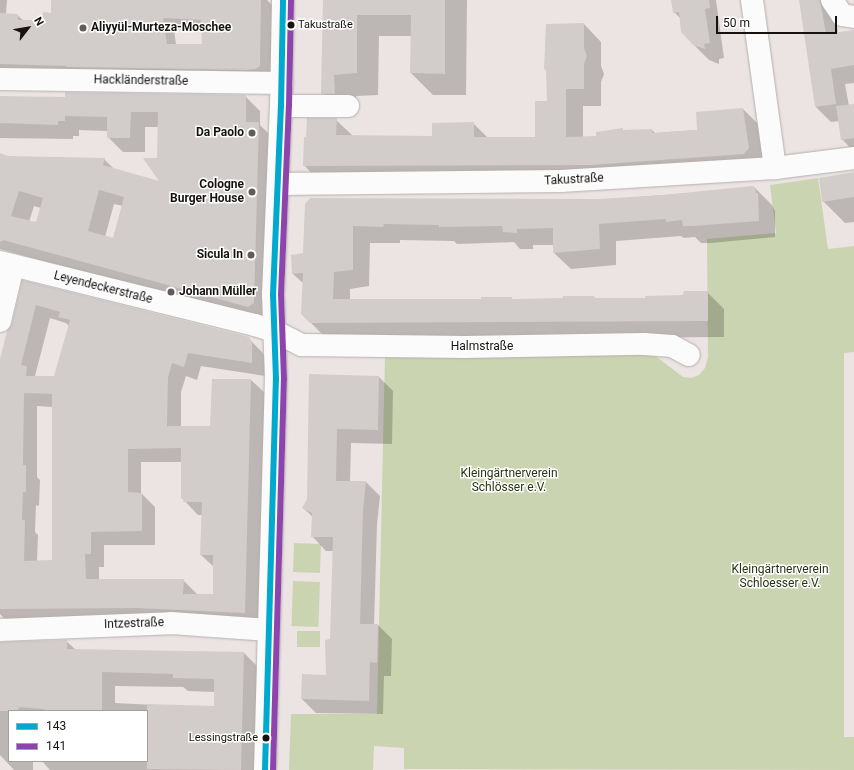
<!DOCTYPE html>
<meta charset="utf-8">
<style>
body{margin:0}
#map{position:relative;width:854px;height:770px;overflow:hidden;background:#ebe4e2;font-family:Roboto,sans-serif}
div>[style]{position:absolute}
[style*='--x']{left:calc(var(--x)*1px);top:calc(var(--y)*1px);width:calc(var(--w)*1px);rotate:calc(var(--a)*1deg)}
.green>*{inset:0;background:#cbd4b1;transform-origin:0 0}
.shadow>*{inset:0;background:#0003}
.building>*{inset:0;background:#d2ccca}
.roads{filter:drop-shadow(0 0 1px #b4afad) drop-shadow(0 0 1px #b4afad)}
.minor>*{height:22px;margin:-11px;padding:0 11px;transform-origin:11px;border-radius:11px;background:#fcfbfb}
.major>*{height:22px;margin:-11px;padding:0 11px;transform-origin:11px;border-radius:11px;background:#fcfbfb}
.bus-1>*{height:6px;margin:-3px;padding:0 3px;transform-origin:3px;border-radius:3px;background:#00a9ce}
.bus-2>*{height:6px;margin:-3px;padding:0 3px;transform-origin:3px;border-radius:3px;background:#8e44ad}
.dots>*{width:11px;height:11px;translate:-50% -50%;box-sizing:border-box;border:2px solid #fff;border-radius:50%}
span{translate:-50% -50%;white-space:nowrap;text-align:center;line-height:1.15;-webkit-text-stroke:3px #fff;paint-order:stroke}
.bus-label{font-size:11px;color:#161210}
.left{translate:0 -50%;text-align:left}
.right{translate:-100% -50%;text-align:right}
.poi-label{font-size:12px;color:#161210;font-weight:700}
.street-label{font-size:12px;color:#161210}
.park-label{font-size:12px;color:#283411}
.legend{position:absolute;left:8px;top:710px;width:140px;height:52px;box-sizing:border-box;background:#fff;border:1px solid #a2a09f;margin:0;padding:5px 7px;list-style:none;font-size:12px;color:#161210}
.legend li{display:flex;align-items:center;gap:8px;height:20px}
.legend b{width:20px;border:1px solid #a2a09f}
.north{position:absolute;left:8px;top:8px;width:40px;height:40px;-webkit-text-stroke:3px #fff;paint-order:stroke;rotate:59deg;font-size:11px;font-weight:700;line-height:16px;text-align:center;color:#161210}
.north::after{content:'';display:block;margin:auto;width:14px;height:18px;background:#161210;clip-path:polygon(50% 0,100% 100%,50% 72%,0 100%)}
.scale{position:absolute;left:716px;top:16px;width:121px;height:18px;box-sizing:border-box;border:2px solid #161210;border-top:0;padding-left:5px;font-size:12px;line-height:14px;white-space:nowrap;color:#161210;-webkit-text-stroke:3px #fff;paint-order:stroke}
</style>
<div id="map">
<div class="green">
<i style="clip-path:polygon(818px 178px,828px 249px,854px 246px,854px 352px,844px 353px,844px 737px,854px 737px,854px 770px,404px 769px,404px 748px,374px 746px,373px 770px,289px 770px,291px 714px,377px 714px,385px 355px,654px 355px,683px 377px,691px 378px,699px 375px,705px 368px,708px 357px,707px 239px,776px 233px,770px 185px)"></i>
<i style="left:294px;top:543px;width:27px;height:29px;rotate:2deg"></i>
<i style="left:293px;top:581px;width:27px;height:45px;rotate:2deg"></i>
<i style="left:297px;top:631px;width:23px;height:16px"></i>
</div>
<div class="shadow">
<i style="clip-path:polygon(evenodd,0 0,7px 0,6px 14px,17px 15px,24px 21px,43px 21px,52px 14px,52px 0,267px 0,272px 5px,271px 77px,0 75px,0 0,174px 29px,202px 30px,203px 45px,176px 45px,174px 29px)"></i>
<i style="clip-path:polygon(324px 0,467px 0,466px 95px,433px 95px,411px 73px,411px 36px,379px 36px,378px 95px,356px 96px,356px 115px,344px 115px,322px 93px)"></i>
<i style="clip-path:polygon(672px 0,716px 0,724px 58px,719px 59px,719px 64px,709px 60px,693px 44px,681px 19px,674px 12px)"></i>
<i style="clip-path:polygon(800px 0,833px 0,838px 33px,854px 31px,854px 83px,845px 84px,849px 106px,854px 105px,854px 152px,842px 139px,839px 121px,831px 122px,816px 107px)"></i>
<i style="clip-path:polygon(584px 24px,601px 42px,601px 66px,604px 74px,601px 82px,601px 106px,583px 106px,583px 137px,597px 137px,624px 131px,652px 130px,655px 133px,698px 130px,743px 109px,760px 126px,766px 166px,321px 183px,304px 165px,307px 138px,336px 120px,353px 136px,433px 137px,473px 123px,488px 138px,536px 138px,548px 102px,547px 71px,545px 69px)"></i>
<i style="clip-path:polygon(evenodd,245px 96px,260px 111px,260px 125px,273px 138px,263px 322px,0 249px,0 157px,104px 159px,115px 170px,162px 183px,158px 159px,159px 127px,145px 127px,145px 152px,123px 152px,108px 137px,108px 131px,79px 130px,79px 136px,73px 136px,73px 139px,0 138px,0 97px,66px 98px,245px 96px,114px 204px,123px 206px,113px 239px,105px 237px,114px 204px,245px 96px,34px 206px,41px 208px,36px 224px,29px 222px,34px 206px)"></i>
<i style="clip-path:polygon(854px 173px,854px 222px,845px 223px,823px 201px)"></i>
<i style="clip-path:polygon(755px 188px,772px 205px,775px 211px,775px 237px,711px 243px,701px 243px,695px 237px,684px 238px,681px 236px,616px 241px,616px 265px,571px 269px,554px 253px,554px 245px,533px 245px,533px 249px,520px 249px,514px 242px,457px 244px,454px 241px,400px 240px,400px 243px,370px 243px,369px 286px,350px 289px,350px 300px,482px 300px,511px 298px,513px 300px,564px 299px,594px 297px,596px 299px,646px 299px,684px 296px,707px 292px,724px 309px,724px 337px,328px 340px,302px 314px,304px 284px,293px 274px,304px 254px,306px 204px,599px 200px)"></i>
<i style="clip-path:polygon(evenodd,23px 282px,248px 338px,262px 352px,265px 357px,265px 376px,201px 366px,197px 380px,186px 376px,181px 392px,181px 427px,211px 427px,251px 380px,265px 393px,259px 626px,9px 623px,0 614px,0 370px,23px 282px,50px 318px,66px 323px,69px 326px,55px 377px,36px 377px,35px 376px,50px 318px,23px 282px,37px 406px,53px 407px,53px 561px,37px 562px,38px 535px,35px 532px,36px 505px,39px 506px,40px 480px,37px 477px,37px 406px,23px 282px,141px 462px,182px 462px,182px 498px,198px 515px,202px 515px,201px 555px,214px 567px,214px 595px,197px 594px,183px 580px,99px 580px,99px 567px,104px 567px,104px 545px,155px 545px,155px 507px,141px 493px,141px 462px)"></i>
<i style="clip-path:polygon(310px 375px,379px 377px,393px 391px,392px 444px,351px 443px,350px 482px,366px 482px,380px 496px,377px 525px,374px 625px,378px 625px,392px 639px,391px 676px,384px 676px,383px 714px,316px 713px,302px 699px,327px 676px,331px 640px,334px 551px,326px 551px,312px 536px,313px 517px,303px 508px,308px 500px)"></i>
<i style="clip-path:polygon(evenodd,66px 641px,76px 650px,244px 653px,258px 667px,255px 770px,50px 770px,42px 761px,147px 761px,147px 711px,9px 711px,9px 761px,33px 761px,33px 770px,14px 770px,0 755px,0 642px,66px 641px,115px 686px,183px 687px,188px 691px,215px 692px,215px 708px,115px 703px,115px 686px)"></i>
</div>
<div class="building">
<i style="clip-path:polygon(evenodd,51px 0,261px 0,260px 66px,256px 69px,246px 70px,66px 67px,66px 66px,0 64px,0 13px,18px 14px,18px 20px,42px 20px,43px 12px,51px 13px,51px 0,163px 18px,201px 20px,202px 44px,167px 44px,163px 18px)"></i>
<i style="clip-path:polygon(323px 0,445px 0,445px 74px,410px 73px,411px 15px,357px 15px,357px 73px,334px 75px,335px 94px,321px 94px)"></i>
<i style="clip-path:polygon(671px 0,709px 0,710px 8px,705px 9px,710px 43px,704px 44px,705px 49px,693px 45px,681px 32px,679px 12px,673px 13px)"></i>
<i style="clip-path:polygon(799px 0,820px 0,826px 34px,854px 30px,854px 65px,831px 69px,836px 104px,815px 107px)"></i>
<i style="clip-path:polygon(584px 23px,584px 48px,587px 56px,584px 64px,584px 89px,566px 89px,566px 137px,596px 136px,596px 132px,623px 128px,623px 130px,652px 129px,652px 133px,697px 130px,696px 112px,743px 108px,749px 148px,744px 154px,591px 165px,303px 166px,304px 137px,306px 137px,307px 118px,337px 118px,336px 135px,432px 136px,432px 123px,474px 122px,474px 137px,535px 137px,535px 101px,547px 101px,546px 70px,544px 69px,546px 24px)"></i>
<i style="clip-path:polygon(evenodd,65px 92px,246px 95px,246px 122px,259px 122px,254px 303px,248px 307px,3px 240px,2px 242px,0 241px,0 153px,8px 156px,105px 158px,103px 165px,159px 181px,143px 158px,157px 158px,158px 112px,131px 112px,130px 138px,107px 138px,107px 117px,65px 116px,65px 121px,58px 121px,58px 125px,0 123px,0 96px,65px 97px,65px 92px,99px 190px,124px 197px,113px 238px,88px 231px,99px 190px,65px 92px,19px 191px,43px 198px,36px 222px,11px 216px,19px 191px)"></i>
<i style="clip-path:polygon(854px 104px,854px 138px,841px 140px,836px 106px)"></i>
<i style="clip-path:polygon(854px 172px,854px 197px,822px 202px,819px 178px)"></i>
<i style="clip-path:polygon(752px 186px,755px 187px,756px 193px,758px 193px,759px 221px,693px 226px,683px 226px,682px 220px,666px 222px,666px 219px,599px 224px,600px 249px,553px 253px,553px 228px,517px 229px,517px 233px,503px 232px,502px 226px,439px 227px,439px 225px,384px 224px,383px 227px,353px 226px,353px 270px,334px 272px,333px 299px,481px 299px,481px 297px,512px 297px,512px 299px,563px 298px,563px 296px,594px 296px,594px 298px,645px 298px,645px 296px,683px 295px,684px 291px,708px 291px,708px 321px,310px 323px,301px 314px,303px 273px,292px 274px,291px 255px,303px 253px,305px 204px,310px 198px,599px 199px,664px 195px)"></i>
<i style="clip-path:polygon(evenodd,22px 280px,249px 337px,252px 343px,252px 363px,188px 353px,184px 367px,172px 363px,168px 378px,167px 426px,210px 426px,212px 379px,251px 379px,245px 613px,136px 608px,0 609px,0 359px,7px 331px,12px 324px,22px 280px,36px 305px,60px 312px,58px 317px,70px 320px,54px 376px,26px 376px,27px 366px,21px 365px,36px 305px,22px 280px,24px 393px,52px 394px,52px 560px,24px 561px,25px 520px,22px 520px,23px 492px,26px 492px,26px 465px,23px 465px,24px 393px,22px 280px,181px 448px,181px 499px,184px 499px,183px 502px,202px 502px,200px 555px,213px 555px,213px 594px,183px 594px,184px 579px,86px 579px,85px 554px,91px 554px,91px 532px,142px 531px,142px 493px,128px 492px,128px 449px,181px 448px)"></i>
<i style="clip-path:polygon(309px 374px,379px 376px,378px 430px,337px 429px,336px 481px,366px 481px,363px 511px,360px 624px,378px 624px,377px 663px,370px 662px,369px 701px,301px 699px,302px 674px,326px 675px,325px 640px,330px 639px,333px 537px,311px 537px,312px 513px,302px 508px,307px 499px)"></i>
<i style="clip-path:polygon(67px 640px,67px 649px,244px 652px,241px 770px,147px 769px,147px 704px,214px 706px,214px 679px,173px 678px,173px 674px,102px 672px,102px 711px,44px 711px,44px 709px,19px 707px,18px 711px,0 711px,0 642px)"></i>
</div>
<div class="roads">
<div class="minor">
<i style="--x:752;--y:0;--w:170;--a:82.2"></i>
<i style="--x:832;--y:0;--w:18;--a:56"></i>
<i style="--x:842;--y:15;--w:12;--a:9"></i>
<i style="--x:0;--y:79;--w:282;--a:0.8"></i>
<i style="--x:281;--y:106;--w:67;--a:0"></i>
<i style="--x:278;--y:184;--w:283;--a:-0.6"></i>
<i style="--x:561;--y:181;--w:214;--a:-3.5"></i>
<i style="--x:775;--y:168;--w:80;--a:-7.2"></i>
<i style="--x:0;--y:262;--w:263;--a:13.9"></i>
<i style="--x:255;--y:325;--w:22;--a:18"></i>
<i style="--x:276;--y:332;--w:29;--a:27"></i>
<i style="--x:302;--y:345;--w:163;--a:0.7"></i>
<i style="--x:465;--y:347;--w:179;--a:-1"></i>
<i style="--x:644;--y:344;--w:28;--a:4"></i>
<i style="--x:672;--y:346;--w:19;--a:28"></i>
<i style="--x:0;--y:321;--w:57;--a:-76.7"></i>
<i style="--x:0;--y:630;--w:171;--a:-2.3"></i>
<i style="--x:171;--y:623;--w:98;--a:4.1"></i>
</div>
<div class="major">
<i style="--x:265;--y:770;--w:391;--a:-88.4"></i>
<i style="--x:276;--y:379;--w:84;--a:-92"></i>
<i style="--x:273;--y:295;--w:189;--a:-87.6"></i>
<i style="--x:281;--y:106;--w:106;--a:-88.9"></i>
</div>
</div>
<div class="bus-1">
<i style="--x:265;--y:770;--w:391;--a:-88.4"></i>
<i style="--x:276;--y:379;--w:84;--a:-92"></i>
<i style="--x:273;--y:295;--w:189;--a:-87.6"></i>
<i style="--x:281;--y:106;--w:106;--a:-88.9"></i>
</div>
<div class="bus-2">
<i style="--x:273;--y:770;--w:391;--a:-88.4"></i>
<i style="--x:284;--y:379;--w:84;--a:-92"></i>
<i style="--x:281;--y:295;--w:189;--a:-87.6"></i>
<i style="--x:289;--y:106;--w:106;--a:-88.9"></i>
</div>
<div class="dots">
<i style="left:291px;top:25px;background:#161210"></i>
<i style="left:83px;top:28px;background:#615c5a"></i>
<i style="left:252px;top:133px;background:#615c5a"></i>
<i style="left:252px;top:192px;background:#615c5a"></i>
<i style="left:251px;top:255px;background:#615c5a"></i>
<i style="left:171px;top:292px;background:#615c5a"></i>
<i style="left:266px;top:738px;background:#161210"></i>
</div>
<div class="bus-label">
<span class="left" style="left:298px;top:25px">Takustraße</span>
<span class="right" style="left:258px;top:738px">Lessingstraße</span>
</div>
<div class="poi-label">
<span class="left" style="left:91px;top:28px">Aliyyül-Murteza-Moschee</span>
<span class="right" style="left:244px;top:133px">Da Paolo</span>
<span class="right" style="left:244px;top:192px">Cologne<br>Burger House</span>
<span class="right" style="left:243px;top:255px">Sicula In</span>
<span class="left" style="left:179px;top:292px">Johann Müller</span>
</div>
<div class="street-label">
<span style="left:141px;top:81px;rotate:1deg">Hackländerstraße</span>
<span style="left:574px;top:180px;rotate:-3deg">Takustraße</span>
<span style="left:103px;top:288px;rotate:14deg">Leyendeckerstraße</span>
<span style="left:482px;top:347px">Halmstraße</span>
<span style="left:134px;top:624px;rotate:-2deg">Intzestraße</span>
</div>
<div class="park-label">
<span style="left:509px;top:481px">Kleingärtnerverein<br>Schlösser e.V.</span>
<span style="left:780px;top:577px">Kleingärtnerverein<br>Schloesser e.V.</span>
</div>
<ul class="legend">
<li><b style="height:5px;background:#00a9ce"></b>143</li>
<li><b style="height:5px;background:#8e44ad"></b>141</li>
</ul>
<div class="north">N</div>
<div class="scale">50 m</div>
</div>
